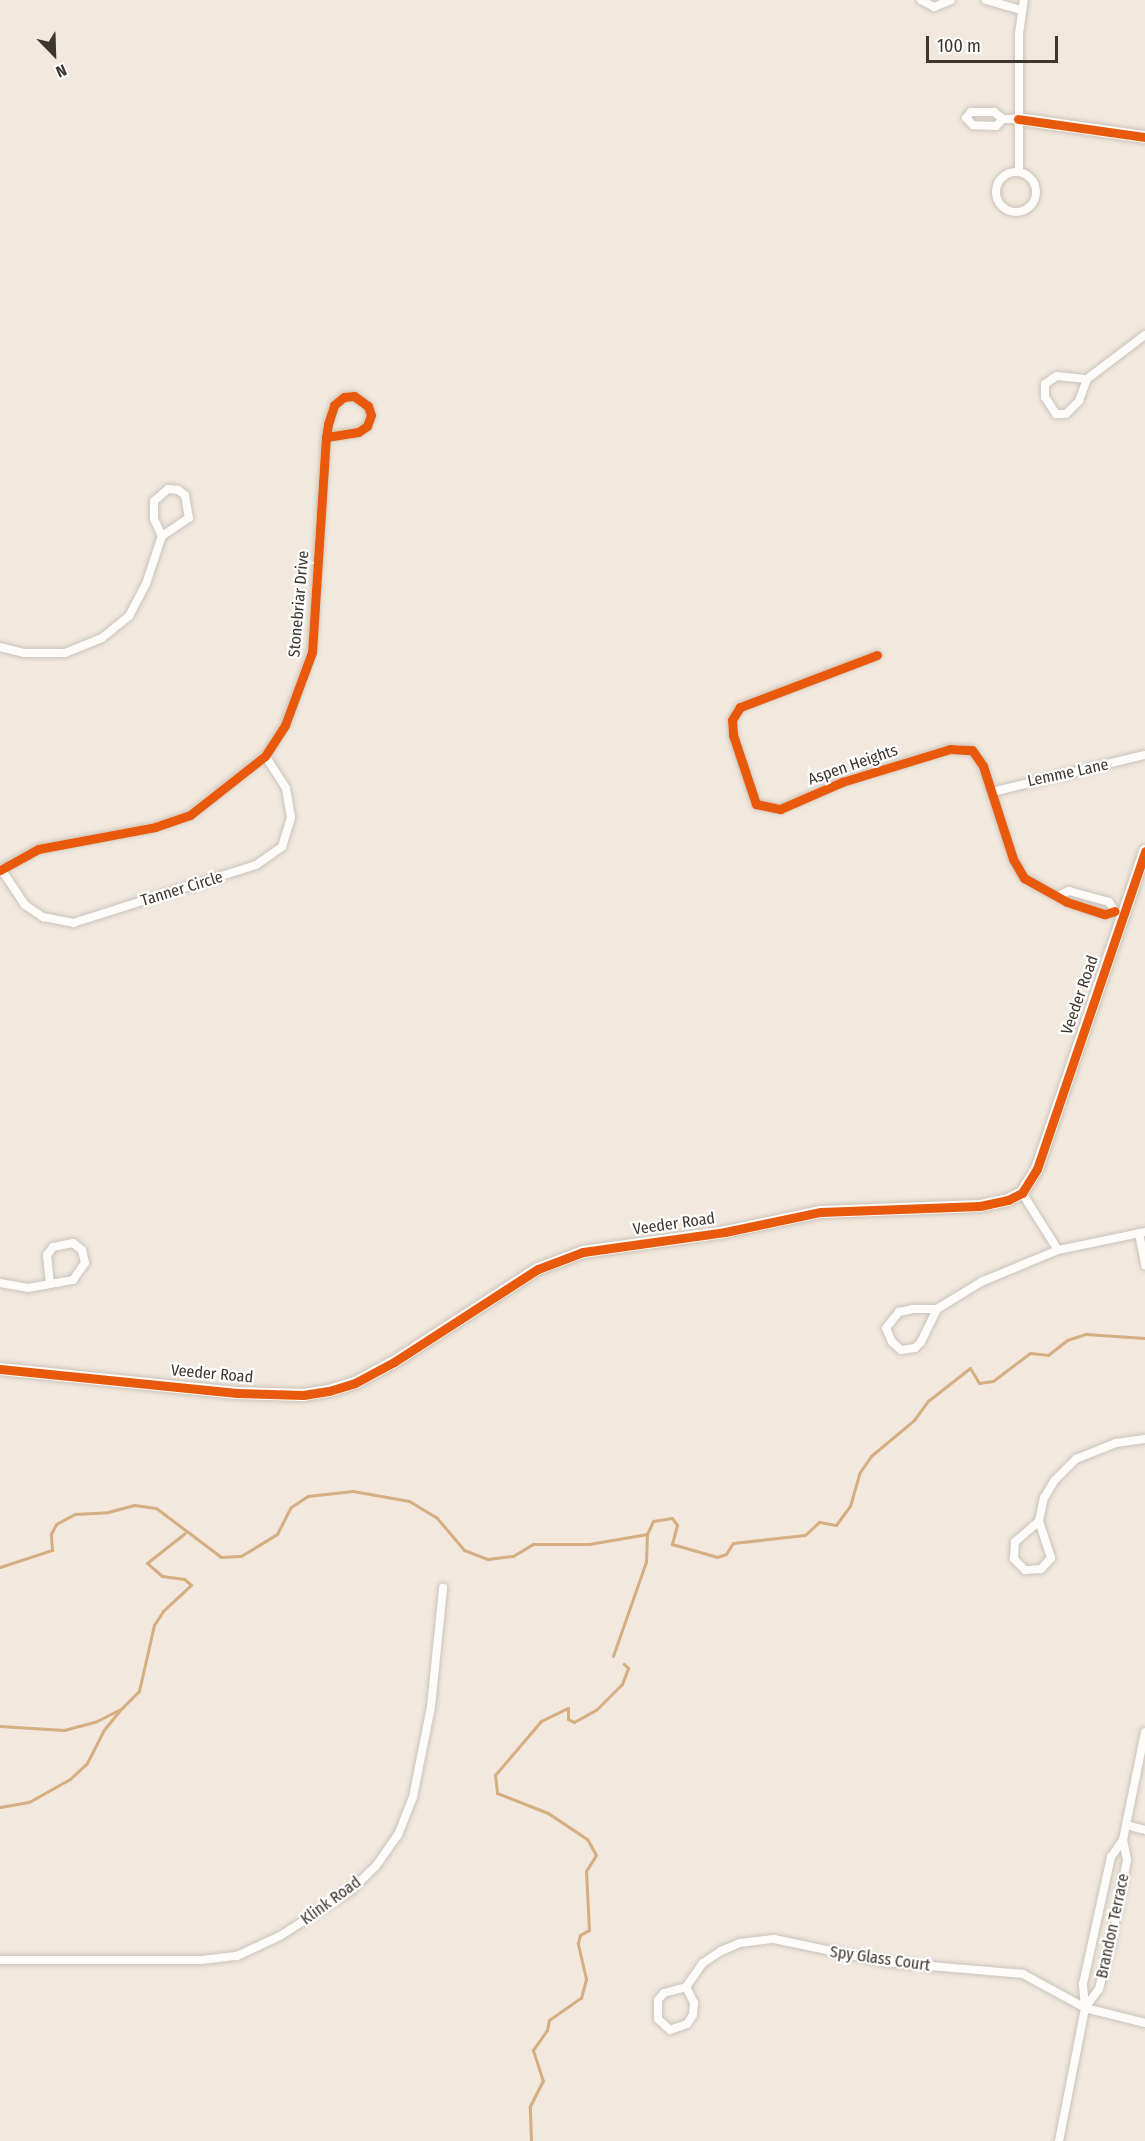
<!DOCTYPE html>
<style>
body{margin:0}
#map{position:relative;width:1145px;height:2141px;overflow:hidden;background:#f2e8dd;font-family:"Fira Sans Condensed",sans-serif}
div>[style]{position:absolute}
[style*='--x']{left:calc(var(--x)*1px);top:calc(var(--y)*1px);width:calc(var(--w)*1px);rotate:calc(var(--a)*1deg)}
.stream>*{height:3px;margin:-1.5px;padding:0 1.5px;transform-origin:1.5px;border-radius:1.5px;background:#d5ae81}
.roads{filter:drop-shadow(0 0 2px #cac3ba) drop-shadow(0 0 2px #cac3ba)}
.street>*{height:8px;margin:-4px;padding:0 4px;transform-origin:4px;border-radius:4px;background:#fdfcfa}
.street>.ring{margin:-4px;padding:0;box-sizing:content-box;background:none;border:8px solid #fdfcfa;border-radius:50%}
.secondary>*{height:12px;margin:-6px;padding:0 6px;transform-origin:6px;border-radius:6px;background:#fdfcfa}
.cycleway>*{height:9px;margin:-4.5px;padding:0 4.5px;transform-origin:4.5px;border-radius:4.5px;background:#e8590c}
span{translate:-50% -50%;white-space:nowrap;text-align:center;line-height:1.15;-webkit-text-stroke:4.5px #fff;paint-order:stroke}
.street-label{font-size:16px;color:#3d362e}
.north{position:absolute;left:24px;top:24px;width:60px;height:60px;-webkit-text-stroke:4px #fff;paint-order:stroke;rotate:157deg;font-size:16px;font-weight:700;line-height:24px;text-align:center;color:#3d362e}
.north::after{content:'';display:block;margin:auto;width:21px;height:27px;background:#3d362e;clip-path:polygon(50% 0,100% 100%,50% 72%,0 100%)}
.scale{position:absolute;left:926px;top:36px;width:132px;height:27px;box-sizing:border-box;border:3px solid #3d362e;border-top:0;padding-left:8px;font-size:18px;line-height:21px;white-space:nowrap;color:#3d362e;-webkit-text-stroke:4px #fff;paint-order:stroke}
</style>
<div id="map">
<div class="stream">
<i style="--x:0;--y:1567;--w:55;--a:-18.1"></i>
<i style="--x:52;--y:1550;--w:16;--a:-94"></i>
<i style="--x:51;--y:1534;--w:11;--a:-63"></i>
<i style="--x:56;--y:1524;--w:21;--a:-28"></i>
<i style="--x:75;--y:1514;--w:33;--a:-3"></i>
<i style="--x:108;--y:1512;--w:27;--a:-15"></i>
<i style="--x:134;--y:1505;--w:22;--a:8"></i>
<i style="--x:156;--y:1508;--w:81;--a:37"></i>
<i style="--x:221;--y:1557;--w:20;--a:-3"></i>
<i style="--x:241;--y:1556;--w:42;--a:-31.4"></i>
<i style="--x:277;--y:1534;--w:30;--a:-63"></i>
<i style="--x:291;--y:1507;--w:20;--a:-33"></i>
<i style="--x:308;--y:1496;--w:45;--a:-6.3"></i>
<i style="--x:353;--y:1491;--w:57;--a:10.1"></i>
<i style="--x:409;--y:1501;--w:33;--a:31"></i>
<i style="--x:437;--y:1518;--w:42;--a:49.8"></i>
<i style="--x:464;--y:1550;--w:26;--a:21"></i>
<i style="--x:488;--y:1559;--w:25;--a:-7"></i>
<i style="--x:513;--y:1556;--w:23;--a:-31"></i>
<i style="--x:533;--y:1544;--w:56;--a:0"></i>
<i style="--x:589;--y:1544;--w:59;--a:-9.8"></i>
<i style="--x:613;--y:1656;--w:100;--a:-70.7"></i>
<i style="--x:646;--y:1562;--w:28;--a:-88"></i>
<i style="--x:647;--y:1534;--w:14;--a:-65"></i>
<i style="--x:653;--y:1521;--w:19;--a:-9"></i>
<i style="--x:672;--y:1518;--w:9;--a:54"></i>
<i style="--x:677;--y:1525;--w:20;--a:105"></i>
<i style="--x:672;--y:1544;--w:47;--a:16.1"></i>
<i style="--x:717;--y:1557;--w:9;--a:-18"></i>
<i style="--x:726;--y:1554;--w:13;--a:-58"></i>
<i style="--x:733;--y:1543;--w:72;--a:-6.3"></i>
<i style="--x:805;--y:1535;--w:19;--a:-43"></i>
<i style="--x:819;--y:1522;--w:17;--a:10"></i>
<i style="--x:836;--y:1525;--w:24;--a:-54"></i>
<i style="--x:850;--y:1506;--w:35;--a:-74"></i>
<i style="--x:860;--y:1472;--w:19;--a:-55"></i>
<i style="--x:871;--y:1456;--w:56;--a:-39.9"></i>
<i style="--x:914;--y:1420;--w:24;--a:-54"></i>
<i style="--x:928;--y:1401;--w:53;--a:-38.2"></i>
<i style="--x:970;--y:1368;--w:17;--a:59"></i>
<i style="--x:979;--y:1383;--w:14;--a:-8"></i>
<i style="--x:993;--y:1381;--w:46;--a:-37.1"></i>
<i style="--x:1030;--y:1353;--w:18;--a:6"></i>
<i style="--x:1048;--y:1355;--w:24;--a:-38"></i>
<i style="--x:1067;--y:1340;--w:20;--a:-18"></i>
<i style="--x:1086;--y:1334;--w:59;--a:3.9"></i>
<i style="--x:0;--y:1726;--w:64;--a:3.6"></i>
<i style="--x:64;--y:1730;--w:34;--a:-15"></i>
<i style="--x:97;--y:1721;--w:28;--a:-27"></i>
<i style="--x:122;--y:1708;--w:24;--a:-45"></i>
<i style="--x:139;--y:1691;--w:68;--a:-77.2"></i>
<i style="--x:154;--y:1625;--w:17;--a:-57"></i>
<i style="--x:163;--y:1611;--w:38;--a:-43"></i>
<i style="--x:191;--y:1585;--w:9;--a:-139"></i>
<i style="--x:184;--y:1579;--w:22;--a:-172"></i>
<i style="--x:162;--y:1576;--w:20;--a:-139"></i>
<i style="--x:147;--y:1563;--w:48;--a:-38.3"></i>
<i style="--x:0;--y:1807;--w:29;--a:-10"></i>
<i style="--x:29;--y:1802;--w:47;--a:-29.3"></i>
<i style="--x:70;--y:1779;--w:23;--a:-43"></i>
<i style="--x:87;--y:1763;--w:36;--a:-63"></i>
<i style="--x:103;--y:1731;--w:27;--a:-51"></i>
<i style="--x:531;--y:2141;--w:35;--a:-92"></i>
<i style="--x:530;--y:2106;--w:28;--a:-63"></i>
<i style="--x:543;--y:2081;--w:33;--a:-108"></i>
<i style="--x:533;--y:2050;--w:24;--a:-55"></i>
<i style="--x:547;--y:2030;--w:10;--a:-79"></i>
<i style="--x:549;--y:2020;--w:39;--a:-35"></i>
<i style="--x:581;--y:1998;--w:20;--a:-75"></i>
<i style="--x:586;--y:1979;--w:37;--a:-103"></i>
<i style="--x:578;--y:1943;--w:8;--a:-76"></i>
<i style="--x:580;--y:1935;--w:10;--a:-29"></i>
<i style="--x:589;--y:1930;--w:59;--a:-92.9"></i>
<i style="--x:586;--y:1871;--w:19;--a:-58"></i>
<i style="--x:596;--y:1855;--w:18;--a:-119"></i>
<i style="--x:587;--y:1839;--w:47;--a:-146.3"></i>
<i style="--x:548;--y:1813;--w:55;--a:-158.6"></i>
<i style="--x:497;--y:1793;--w:18;--a:-96"></i>
<i style="--x:495;--y:1775;--w:71;--a:-49.6"></i>
<i style="--x:541;--y:1721;--w:30;--a:-26"></i>
<i style="--x:568;--y:1708;--w:11;--a:90"></i>
<i style="--x:568;--y:1719;--w:7;--a:27"></i>
<i style="--x:574;--y:1722;--w:26;--a:-29"></i>
<i style="--x:597;--y:1709;--w:35;--a:-45"></i>
<i style="--x:622;--y:1684;--w:17;--a:-69"></i>
<i style="--x:628;--y:1668;--w:6;--a:-135"></i>
</div>
<div class="roads">
<div class="street">
<i style="--x:921;--y:0;--w:15;--a:28"></i>
<i style="--x:934;--y:7;--w:18;--a:-22"></i>
<i style="--x:986;--y:0;--w:36;--a:16"></i>
<i style="--x:1003;--y:119;--w:10;--a:135"></i>
<i style="--x:996;--y:126;--w:23;--a:-178"></i>
<i style="--x:973;--y:125;--w:10;--a:-135"></i>
<i style="--x:966;--y:118;--w:8;--a:-50"></i>
<i style="--x:971;--y:112;--w:23;--a:0"></i>
<i style="--x:994;--y:112;--w:11;--a:38"></i>
<i style="--x:1003;--y:119;--w:15;--a:0"></i>
<i class="ring" style="left:996px;top:172px;width:32px;height:32px"></i>
<i style="--x:1019;--y:172;--w:138;--a:-90"></i>
<i style="--x:1019;--y:34;--w:34;--a:-82"></i>
<i style="--x:1057;--y:376;--w:30;--a:6"></i>
<i style="--x:1087;--y:379;--w:23;--a:110"></i>
<i style="--x:1079;--y:401;--w:18;--a:135"></i>
<i style="--x:1066;--y:414;--w:10;--a:180"></i>
<i style="--x:1056;--y:414;--w:20;--a:-123"></i>
<i style="--x:1045;--y:397;--w:13;--a:-90"></i>
<i style="--x:1045;--y:384;--w:14;--a:-34"></i>
<i style="--x:1087;--y:379;--w:73;--a:-37.2"></i>
<i style="--x:0;--y:647;--w:25;--a:14"></i>
<i style="--x:24;--y:653;--w:41;--a:0"></i>
<i style="--x:65;--y:653;--w:40;--a:-22"></i>
<i style="--x:102;--y:638;--w:35;--a:-39"></i>
<i style="--x:129;--y:616;--w:36;--a:-62"></i>
<i style="--x:146;--y:584;--w:51;--a:-71.6"></i>
<i style="--x:162;--y:536;--w:32;--a:-34"></i>
<i style="--x:189;--y:518;--w:23;--a:-100"></i>
<i style="--x:185;--y:495;--w:9;--a:-144"></i>
<i style="--x:178;--y:490;--w:10;--a:-174"></i>
<i style="--x:168;--y:489;--w:18;--a:139"></i>
<i style="--x:154;--y:501;--w:18;--a:90"></i>
<i style="--x:154;--y:519;--w:19;--a:65"></i>
<i style="--x:877;--y:655;--w:147;--a:159.2"></i>
<i style="--x:740;--y:707;--w:15;--a:122"></i>
<i style="--x:732;--y:720;--w:15;--a:86"></i>
<i style="--x:733;--y:735;--w:73;--a:71.6"></i>
<i style="--x:756;--y:804;--w:25;--a:12"></i>
<i style="--x:780;--y:809;--w:68;--a:-23.5"></i>
<i style="--x:842;--y:782;--w:113;--a:-17"></i>
<i style="--x:950;--y:749;--w:22;--a:3"></i>
<i style="--x:972;--y:750;--w:19;--a:55"></i>
<i style="--x:983;--y:766;--w:98;--a:72.1"></i>
<i style="--x:1013;--y:859;--w:22;--a:60"></i>
<i style="--x:1024;--y:878;--w:49;--a:29.2"></i>
<i style="--x:1067;--y:902;--w:40;--a:18"></i>
<i style="--x:1105;--y:914;--w:10;--a:-17"></i>
<i style="--x:992;--y:792;--w:156;--a:-13.7"></i>
<i style="--x:1;--y:869;--w:43;--a:56.3"></i>
<i style="--x:25;--y:905;--w:22;--a:34"></i>
<i style="--x:43;--y:917;--w:31;--a:11"></i>
<i style="--x:73;--y:923;--w:192;--a:-17.6"></i>
<i style="--x:256;--y:865;--w:32;--a:-35"></i>
<i style="--x:282;--y:847;--w:31;--a:-73"></i>
<i style="--x:291;--y:817;--w:29;--a:-100"></i>
<i style="--x:286;--y:788;--w:38;--a:-123"></i>
<i style="--x:0;--y:870;--w:43;--a:-28.9"></i>
<i style="--x:38;--y:849;--w:119;--a:-10.6"></i>
<i style="--x:155;--y:827;--w:37;--a:-19"></i>
<i style="--x:190;--y:815;--w:95;--a:-38.2"></i>
<i style="--x:265;--y:756;--w:37;--a:-57"></i>
<i style="--x:285;--y:725;--w:78;--a:-69.7"></i>
<i style="--x:312;--y:652;--w:215;--a:-86.3"></i>
<i style="--x:326;--y:437;--w:13;--a:-81"></i>
<i style="--x:328;--y:424;--w:20;--a:-72"></i>
<i style="--x:334;--y:405;--w:13;--a:-39"></i>
<i style="--x:344;--y:397;--w:10;--a:-6"></i>
<i style="--x:354;--y:396;--w:17;--a:36"></i>
<i style="--x:368;--y:406;--w:9;--a:72"></i>
<i style="--x:371;--y:415;--w:12;--a:110"></i>
<i style="--x:367;--y:426;--w:11;--a:146"></i>
<i style="--x:358;--y:432;--w:32;--a:171"></i>
<i style="--x:1060;--y:895;--w:10;--a:-24"></i>
<i style="--x:1069;--y:891;--w:41;--a:15.4"></i>
<i style="--x:1109;--y:902;--w:11;--a:56"></i>
<i style="--x:1022;--y:1193;--w:67;--a:57.7"></i>
<i style="--x:1139;--y:1233;--w:33;--a:79"></i>
<i style="--x:0;--y:1283;--w:28;--a:10"></i>
<i style="--x:28;--y:1288;--w:46;--a:-10.1"></i>
<i style="--x:73;--y:1280;--w:21;--a:-55"></i>
<i style="--x:85;--y:1263;--w:13;--a:-103"></i>
<i style="--x:82;--y:1250;--w:11;--a:-142"></i>
<i style="--x:73;--y:1243;--w:20;--a:169"></i>
<i style="--x:53;--y:1247;--w:10;--a:127"></i>
<i style="--x:47;--y:1255;--w:29;--a:84"></i>
<i style="--x:913;--y:1309;--w:24;--a:0"></i>
<i style="--x:937;--y:1309;--w:37;--a:116"></i>
<i style="--x:921;--y:1342;--w:8;--a:135"></i>
<i style="--x:915;--y:1348;--w:14;--a:172"></i>
<i style="--x:901;--y:1350;--w:12;--a:-138"></i>
<i style="--x:892;--y:1342;--w:15;--a:-113"></i>
<i style="--x:886;--y:1328;--w:21;--a:-51"></i>
<i style="--x:899;--y:1312;--w:14;--a:-12"></i>
<i style="--x:937;--y:1309;--w:52;--a:-31.5"></i>
<i style="--x:981;--y:1282;--w:83;--a:-22.6"></i>
<i style="--x:1058;--y:1250;--w:89;--a:-11.7"></i>
<i style="--x:1039;--y:1521;--w:24;--a:-78"></i>
<i style="--x:1044;--y:1498;--w:21;--a:-59"></i>
<i style="--x:1055;--y:1480;--w:30;--a:-45"></i>
<i style="--x:1076;--y:1459;--w:43;--a:-21.8"></i>
<i style="--x:1116;--y:1443;--w:29;--a:-8"></i>
<i style="--x:1039;--y:1521;--w:39;--a:72"></i>
<i style="--x:1051;--y:1558;--w:15;--a:132"></i>
<i style="--x:1041;--y:1569;--w:16;--a:176"></i>
<i style="--x:1025;--y:1570;--w:16;--a:-135"></i>
<i style="--x:1014;--y:1559;--w:17;--a:-87"></i>
<i style="--x:1015;--y:1542;--w:32;--a:-41"></i>
<i style="--x:1126;--y:1825;--w:20;--a:15"></i>
<i style="--x:0;--y:1960;--w:202;--a:0"></i>
<i style="--x:202;--y:1960;--w:35;--a:-7"></i>
<i style="--x:237;--y:1956;--w:47;--a:-24.9"></i>
<i style="--x:280;--y:1936;--w:83;--a:-32.7"></i>
<i style="--x:350;--y:1891;--w:36;--a:-44"></i>
<i style="--x:376;--y:1866;--w:38;--a:-55"></i>
<i style="--x:398;--y:1835;--w:41;--a:-68.5"></i>
<i style="--x:413;--y:1797;--w:92;--a:-78.7"></i>
<i style="--x:431;--y:1707;--w:120;--a:-84.2"></i>
<i style="--x:686;--y:1987;--w:29;--a:-55"></i>
<i style="--x:703;--y:1963;--w:22;--a:-34"></i>
<i style="--x:721;--y:1951;--w:21;--a:-23"></i>
<i style="--x:740;--y:1943;--w:34;--a:-7"></i>
<i style="--x:774;--y:1939;--w:112;--a:11.8"></i>
<i style="--x:884;--y:1962;--w:140;--a:4.9"></i>
<i style="--x:1023;--y:1974;--w:71;--a:28.7"></i>
<i style="--x:1085;--y:2008;--w:62;--a:14"></i>
<i style="--x:686;--y:1987;--w:18;--a:63"></i>
<i style="--x:694;--y:2003;--w:12;--a:95"></i>
<i style="--x:693;--y:2015;--w:11;--a:124"></i>
<i style="--x:687;--y:2024;--w:18;--a:161"></i>
<i style="--x:670;--y:2030;--w:16;--a:-137"></i>
<i style="--x:658;--y:2019;--w:19;--a:-90"></i>
<i style="--x:658;--y:2000;--w:9;--a:-49"></i>
<i style="--x:664;--y:1993;--w:23;--a:-15"></i>
<i style="--x:1085;--y:2008;--w:24;--a:-54"></i>
<i style="--x:1099;--y:1989;--w:48;--a:-75.4"></i>
<i style="--x:1111;--y:1943;--w:85;--a:-79.1"></i>
<i style="--x:1127;--y:1860;--w:20;--a:-101"></i>
<i style="--x:1059;--y:2141;--w:136;--a:-78.9"></i>
<i style="--x:1085;--y:2008;--w:24;--a:-95"></i>
<i style="--x:1083;--y:1984;--w:130;--a:-77.6"></i>
<i style="--x:1111;--y:1857;--w:21;--a:-55"></i>
<i style="--x:1123;--y:1840;--w:110;--a:-78.5"></i>
</div>
<div class="secondary">
<i style="--x:1018;--y:119;--w:128;--a:8.1"></i>
<i style="--x:0;--y:1369;--w:238;--a:5.8"></i>
<i style="--x:237;--y:1393;--w:66;--a:1.7"></i>
<i style="--x:303;--y:1395;--w:26;--a:-9"></i>
<i style="--x:329;--y:1391;--w:27;--a:-17"></i>
<i style="--x:355;--y:1383;--w:44;--a:-28.3"></i>
<i style="--x:394;--y:1362;--w:171;--a:-32.9"></i>
<i style="--x:538;--y:1269;--w:48;--a:-20.7"></i>
<i style="--x:583;--y:1252;--w:143;--a:-8"></i>
<i style="--x:725;--y:1232;--w:98;--a:-11.8"></i>
<i style="--x:821;--y:1212;--w:159;--a:-2.2"></i>
<i style="--x:980;--y:1206;--w:29;--a:-12"></i>
<i style="--x:1008;--y:1200;--w:16;--a:-27"></i>
<i style="--x:1022;--y:1193;--w:28;--a:-58"></i>
<i style="--x:1037;--y:1169;--w:336;--a:-71.2"></i>
</div>
</div>
<div class="cycleway">
<i style="--x:1018;--y:119;--w:128;--a:8.1"></i>
<i style="--x:877;--y:655;--w:147;--a:159.2"></i>
<i style="--x:740;--y:707;--w:15;--a:122"></i>
<i style="--x:732;--y:720;--w:15;--a:86"></i>
<i style="--x:733;--y:735;--w:73;--a:71.6"></i>
<i style="--x:756;--y:804;--w:25;--a:12"></i>
<i style="--x:780;--y:809;--w:68;--a:-23.5"></i>
<i style="--x:842;--y:782;--w:113;--a:-17"></i>
<i style="--x:950;--y:749;--w:22;--a:3"></i>
<i style="--x:972;--y:750;--w:19;--a:55"></i>
<i style="--x:983;--y:766;--w:98;--a:72.1"></i>
<i style="--x:1013;--y:859;--w:22;--a:60"></i>
<i style="--x:1024;--y:878;--w:49;--a:29.2"></i>
<i style="--x:1067;--y:902;--w:40;--a:18"></i>
<i style="--x:1105;--y:914;--w:10;--a:-17"></i>
<i style="--x:0;--y:870;--w:43;--a:-28.9"></i>
<i style="--x:38;--y:849;--w:119;--a:-10.6"></i>
<i style="--x:155;--y:827;--w:37;--a:-19"></i>
<i style="--x:190;--y:815;--w:95;--a:-38.2"></i>
<i style="--x:265;--y:756;--w:37;--a:-57"></i>
<i style="--x:285;--y:725;--w:78;--a:-69.7"></i>
<i style="--x:312;--y:652;--w:215;--a:-86.3"></i>
<i style="--x:326;--y:437;--w:13;--a:-81"></i>
<i style="--x:328;--y:424;--w:20;--a:-72"></i>
<i style="--x:334;--y:405;--w:13;--a:-39"></i>
<i style="--x:344;--y:397;--w:10;--a:-6"></i>
<i style="--x:354;--y:396;--w:17;--a:36"></i>
<i style="--x:368;--y:406;--w:9;--a:72"></i>
<i style="--x:371;--y:415;--w:12;--a:110"></i>
<i style="--x:367;--y:426;--w:11;--a:146"></i>
<i style="--x:358;--y:432;--w:32;--a:171"></i>
<i style="--x:0;--y:1369;--w:238;--a:5.8"></i>
<i style="--x:237;--y:1393;--w:66;--a:1.7"></i>
<i style="--x:303;--y:1395;--w:26;--a:-9"></i>
<i style="--x:329;--y:1391;--w:27;--a:-17"></i>
<i style="--x:355;--y:1383;--w:44;--a:-28.3"></i>
<i style="--x:394;--y:1362;--w:171;--a:-32.9"></i>
<i style="--x:538;--y:1269;--w:48;--a:-20.7"></i>
<i style="--x:583;--y:1252;--w:143;--a:-8"></i>
<i style="--x:725;--y:1232;--w:98;--a:-11.8"></i>
<i style="--x:821;--y:1212;--w:159;--a:-2.2"></i>
<i style="--x:980;--y:1206;--w:29;--a:-12"></i>
<i style="--x:1008;--y:1200;--w:16;--a:-27"></i>
<i style="--x:1022;--y:1193;--w:28;--a:-58"></i>
<i style="--x:1037;--y:1169;--w:336;--a:-71.2"></i>
</div>
<div class="street-label">
<span style="left:299px;top:604px;rotate:-85deg">Stonebriar Drive</span>
<span style="left:853px;top:765px;rotate:-19deg">Aspen Heights</span>
<span style="left:1068px;top:773px;rotate:-12deg">Lemme Lane</span>
<span style="left:182px;top:889px;rotate:-17deg">Tanner Circle</span>
<span style="left:1080px;top:995px;rotate:-71deg">Veeder Road</span>
<span style="left:674px;top:1224px;rotate:-8deg">Veeder Road</span>
<span style="left:212px;top:1374px;rotate:5deg">Veeder Road</span>
<span style="left:331px;top:1901px;rotate:-36deg">Klink Road</span>
<span style="left:1113px;top:1926px;rotate:-78deg">Brandon Terrace</span>
<span style="left:880px;top:1959px;rotate:8deg">Spy Glass Court</span>
</div>
<div class="north">N</div>
<div class="scale">100 m</div>
</div>
